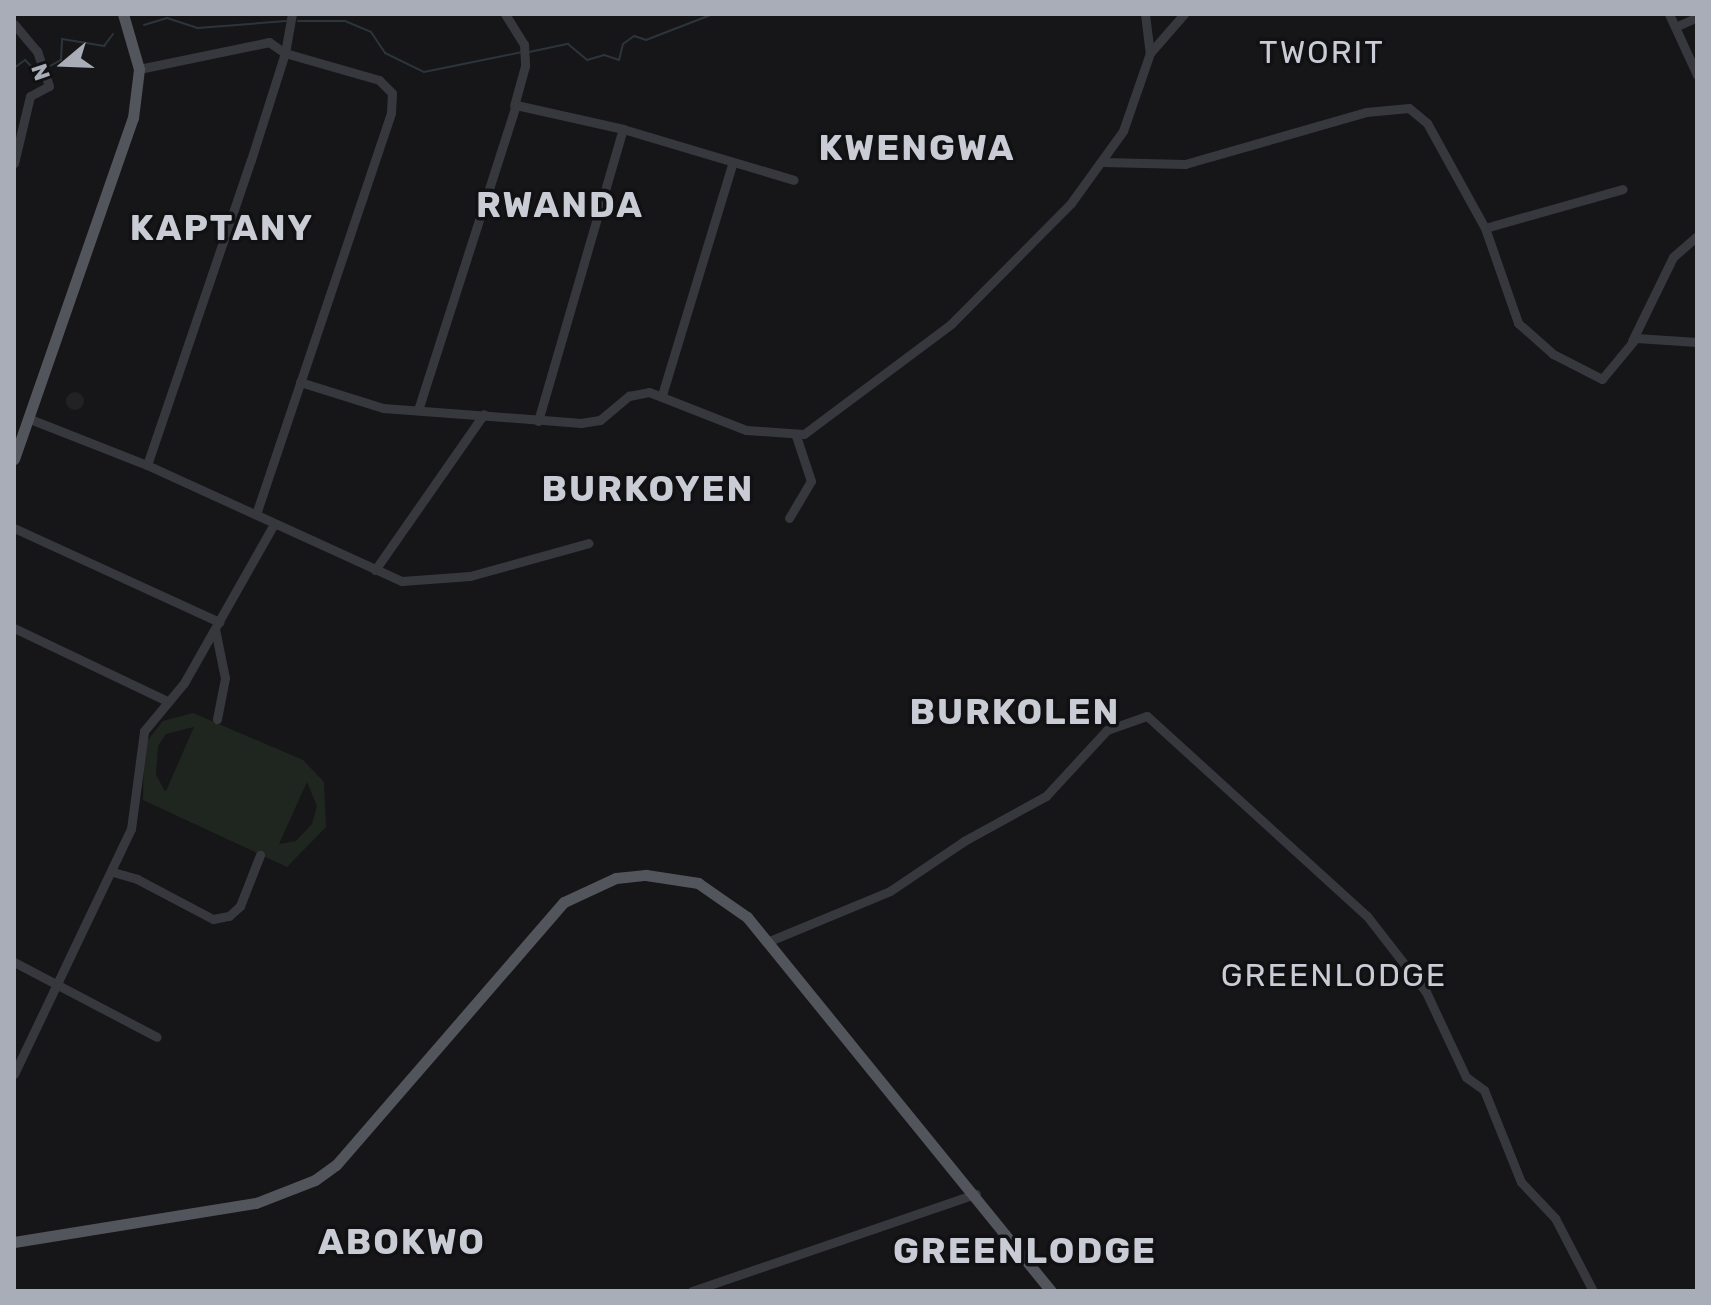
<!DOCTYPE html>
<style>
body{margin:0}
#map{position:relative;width:1711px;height:1305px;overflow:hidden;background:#161618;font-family:Rubik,sans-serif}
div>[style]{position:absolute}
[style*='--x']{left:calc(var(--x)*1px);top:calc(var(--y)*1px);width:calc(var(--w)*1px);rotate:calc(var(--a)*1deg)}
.built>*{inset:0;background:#222225}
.round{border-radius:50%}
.green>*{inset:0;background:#1e261f}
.stream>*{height:2px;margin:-1px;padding:0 1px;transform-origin:1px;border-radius:1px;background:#2c353c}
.minor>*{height:9px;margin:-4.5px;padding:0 4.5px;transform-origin:4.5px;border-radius:4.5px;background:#37383d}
.major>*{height:11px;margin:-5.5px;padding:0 5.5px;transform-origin:5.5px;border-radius:5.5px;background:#53555c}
span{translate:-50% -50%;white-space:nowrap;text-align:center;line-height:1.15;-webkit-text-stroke:7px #111113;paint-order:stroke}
.quarter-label{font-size:32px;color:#c9ccd4;letter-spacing:2px}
.district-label{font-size:36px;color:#c9ccd4;font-weight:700;letter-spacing:2px}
.frame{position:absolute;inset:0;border:16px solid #a8adb8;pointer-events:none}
.north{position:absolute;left:24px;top:24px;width:80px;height:80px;-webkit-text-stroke:6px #111113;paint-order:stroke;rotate:251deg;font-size:22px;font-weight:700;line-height:32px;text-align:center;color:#a8adb8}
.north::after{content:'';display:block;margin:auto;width:28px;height:36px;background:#a8adb8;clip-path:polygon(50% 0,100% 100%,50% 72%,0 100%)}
</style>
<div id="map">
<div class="built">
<i class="round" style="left:66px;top:392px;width:18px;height:18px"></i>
</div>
<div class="green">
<i style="clip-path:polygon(evenodd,193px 713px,303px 760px,324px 782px,326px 827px,287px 867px,143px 800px,144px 745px,163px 721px,193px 713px,194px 727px,166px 791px,165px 791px,156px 775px,158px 746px,166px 734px,194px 727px,193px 713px,307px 782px,317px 806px,312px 824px,296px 841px,279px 844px,307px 782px)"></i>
</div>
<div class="stream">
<i style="--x:298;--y:21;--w:47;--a:0"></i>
<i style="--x:345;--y:21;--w:28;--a:23"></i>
<i style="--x:371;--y:32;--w:25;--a:56"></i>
<i style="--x:385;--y:53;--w:43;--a:26"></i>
<i style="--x:424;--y:72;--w:100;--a:-11.5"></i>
<i style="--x:144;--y:25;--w:24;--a:-17"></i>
<i style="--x:167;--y:18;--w:33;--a:18"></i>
<i style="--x:198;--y:28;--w:88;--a:-4.5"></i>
<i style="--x:529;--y:52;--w:40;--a:-12"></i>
<i style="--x:568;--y:44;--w:25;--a:40"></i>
<i style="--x:587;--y:60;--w:18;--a:-16"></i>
<i style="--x:604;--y:55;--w:16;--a:18"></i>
<i style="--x:619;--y:60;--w:16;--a:-76"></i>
<i style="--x:623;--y:44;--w:14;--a:-36"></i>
<i style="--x:634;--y:36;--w:13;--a:18"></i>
<i style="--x:646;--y:40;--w:72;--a:-21.2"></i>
<i style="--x:50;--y:66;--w:13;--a:-29"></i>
<i style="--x:61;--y:60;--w:21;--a:-87"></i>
<i style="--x:62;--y:39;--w:43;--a:9.5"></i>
<i style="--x:104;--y:46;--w:15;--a:-53"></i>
<i style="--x:14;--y:68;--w:14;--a:-36"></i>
<i style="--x:25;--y:60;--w:18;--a:45"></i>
</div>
<div class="minor">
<i style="--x:505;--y:14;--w:36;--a:58"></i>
<i style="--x:524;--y:44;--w:22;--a:87"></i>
<i style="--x:525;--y:66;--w:41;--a:105.4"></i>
<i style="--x:1145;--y:14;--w:39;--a:83"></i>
<i style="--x:1669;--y:14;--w:67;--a:65.3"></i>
<i style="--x:14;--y:24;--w:35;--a:50"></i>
<i style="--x:37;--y:51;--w:37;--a:71"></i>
<i style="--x:49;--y:86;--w:21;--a:152"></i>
<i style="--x:30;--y:96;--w:69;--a:103.4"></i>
<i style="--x:1675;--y:27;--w:24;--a:-24"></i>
<i style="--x:139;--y:69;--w:133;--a:-11.7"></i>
<i style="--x:269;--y:42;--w:19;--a:35"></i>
<i style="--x:285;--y:53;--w:98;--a:16"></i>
<i style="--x:379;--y:80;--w:18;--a:45"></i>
<i style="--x:392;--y:93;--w:20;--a:93"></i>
<i style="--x:391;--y:113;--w:423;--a:108.6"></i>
<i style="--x:1103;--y:162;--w:82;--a:1.4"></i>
<i style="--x:1185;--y:164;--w:188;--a:-16"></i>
<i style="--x:1366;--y:112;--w:43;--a:-5.3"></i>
<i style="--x:1409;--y:108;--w:23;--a:40"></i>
<i style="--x:1427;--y:123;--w:120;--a:61.1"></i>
<i style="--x:1485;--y:228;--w:101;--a:70.8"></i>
<i style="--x:1518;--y:323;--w:47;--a:41.5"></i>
<i style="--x:1553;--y:354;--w:55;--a:27"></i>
<i style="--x:1602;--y:379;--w:53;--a:-50.3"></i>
<i style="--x:1636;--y:338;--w:61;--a:3.8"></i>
<i style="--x:1485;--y:228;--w:143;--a:-15.8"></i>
<i style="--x:1632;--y:341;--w:93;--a:-64"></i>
<i style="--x:1673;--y:257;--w:32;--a:-41"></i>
<i style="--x:300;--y:382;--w:87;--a:17.4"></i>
<i style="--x:383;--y:408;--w:199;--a:4.3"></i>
<i style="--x:581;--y:423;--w:19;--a:-9"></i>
<i style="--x:600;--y:420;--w:38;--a:-40"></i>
<i style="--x:629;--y:396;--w:20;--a:-11"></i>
<i style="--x:649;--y:392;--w:104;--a:21.4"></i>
<i style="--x:746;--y:430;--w:58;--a:3.9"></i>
<i style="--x:804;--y:434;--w:184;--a:-36.8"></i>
<i style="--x:951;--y:324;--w:170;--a:-45.2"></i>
<i style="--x:1071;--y:203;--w:89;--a:-54.2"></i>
<i style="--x:1123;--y:131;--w:83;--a:-70.9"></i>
<i style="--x:1150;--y:53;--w:52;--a:-48.9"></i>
<i style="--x:662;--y:395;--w:240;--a:-73.1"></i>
<i style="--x:418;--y:410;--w:320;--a:-72.2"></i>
<i style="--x:516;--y:105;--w:110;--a:12.6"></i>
<i style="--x:623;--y:129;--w:178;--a:16.6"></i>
<i style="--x:30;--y:419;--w:126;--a:21.5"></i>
<i style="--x:147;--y:465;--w:280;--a:24.5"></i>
<i style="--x:402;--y:581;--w:68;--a:-4.2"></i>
<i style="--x:470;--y:576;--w:123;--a:-15.5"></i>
<i style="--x:538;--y:421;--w:304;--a:-73.8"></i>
<i style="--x:147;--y:465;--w:322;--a:-71.2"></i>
<i style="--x:251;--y:160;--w:112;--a:-72.4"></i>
<i style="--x:285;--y:53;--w:40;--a:-80"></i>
<i style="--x:789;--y:518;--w:43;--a:-59.3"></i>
<i style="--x:811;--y:481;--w:47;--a:-108.4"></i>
<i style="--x:14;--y:528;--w:226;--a:24.6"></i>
<i style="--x:375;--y:570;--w:190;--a:-55.1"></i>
<i style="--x:14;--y:628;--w:167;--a:25.5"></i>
<i style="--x:215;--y:629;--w:50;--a:78.5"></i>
<i style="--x:225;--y:678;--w:42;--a:101"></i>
<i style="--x:113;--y:872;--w:25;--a:16"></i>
<i style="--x:137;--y:879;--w:86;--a:27.8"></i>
<i style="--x:213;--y:919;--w:16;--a:-11"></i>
<i style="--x:229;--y:916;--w:15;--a:-42"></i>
<i style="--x:240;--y:906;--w:55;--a:-68.6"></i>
<i style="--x:767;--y:942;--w:133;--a:-22.5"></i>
<i style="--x:890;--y:891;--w:89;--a:-34"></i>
<i style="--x:964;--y:841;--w:94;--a:-28.8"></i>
<i style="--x:1046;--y:796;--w:90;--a:-47.3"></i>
<i style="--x:1107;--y:730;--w:42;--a:-19.3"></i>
<i style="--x:1147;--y:716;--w:297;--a:42.3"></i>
<i style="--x:1367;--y:916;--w:96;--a:52.2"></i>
<i style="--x:1426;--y:992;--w:94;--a:64.8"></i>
<i style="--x:1466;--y:1077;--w:22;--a:36"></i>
<i style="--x:1484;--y:1090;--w:99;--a:68.1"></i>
<i style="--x:1521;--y:1182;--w:50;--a:46.6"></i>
<i style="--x:1555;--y:1218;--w:82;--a:62.5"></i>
<i style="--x:14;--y:962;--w:161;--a:27.7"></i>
<i style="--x:14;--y:1074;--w:272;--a:-64.5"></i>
<i style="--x:131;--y:829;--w:99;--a:-82.4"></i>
<i style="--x:144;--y:731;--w:62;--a:-50.2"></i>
<i style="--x:184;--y:683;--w:183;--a:-60.5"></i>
<i style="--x:692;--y:1291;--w:300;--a:-18.9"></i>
</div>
<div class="major">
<i style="--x:14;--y:459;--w:361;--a:-70.8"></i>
<i style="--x:133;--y:118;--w:49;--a:-83"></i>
<i style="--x:139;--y:69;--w:57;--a:-106.2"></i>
<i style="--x:14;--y:1242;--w:245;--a:-9.2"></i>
<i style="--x:256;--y:1203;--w:63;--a:-21.3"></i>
<i style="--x:315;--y:1180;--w:26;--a:-36"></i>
<i style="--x:336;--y:1165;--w:348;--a:-49.1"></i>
<i style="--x:564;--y:902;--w:57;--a:-24.8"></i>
<i style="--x:616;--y:878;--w:30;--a:-6"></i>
<i style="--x:646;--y:875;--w:53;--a:8.7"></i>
<i style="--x:698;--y:883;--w:60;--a:34.8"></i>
<i style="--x:747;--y:917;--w:482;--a:50.9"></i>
</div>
<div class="quarter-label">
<span style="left:1322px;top:52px">TWORIT</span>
<span style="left:1334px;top:975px">GREENLODGE</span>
</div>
<div class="district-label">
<span style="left:917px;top:148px">KWENGWA</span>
<span style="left:560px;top:205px">RWANDA</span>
<span style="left:222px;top:228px">KAPTANY</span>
<span style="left:648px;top:489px">BURKOYEN</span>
<span style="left:1015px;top:712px">BURKOLEN</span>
<span style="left:402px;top:1242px">ABOKWO</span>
<span style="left:1025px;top:1251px">GREENLODGE</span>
</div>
<div class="frame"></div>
<div class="north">N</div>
</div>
